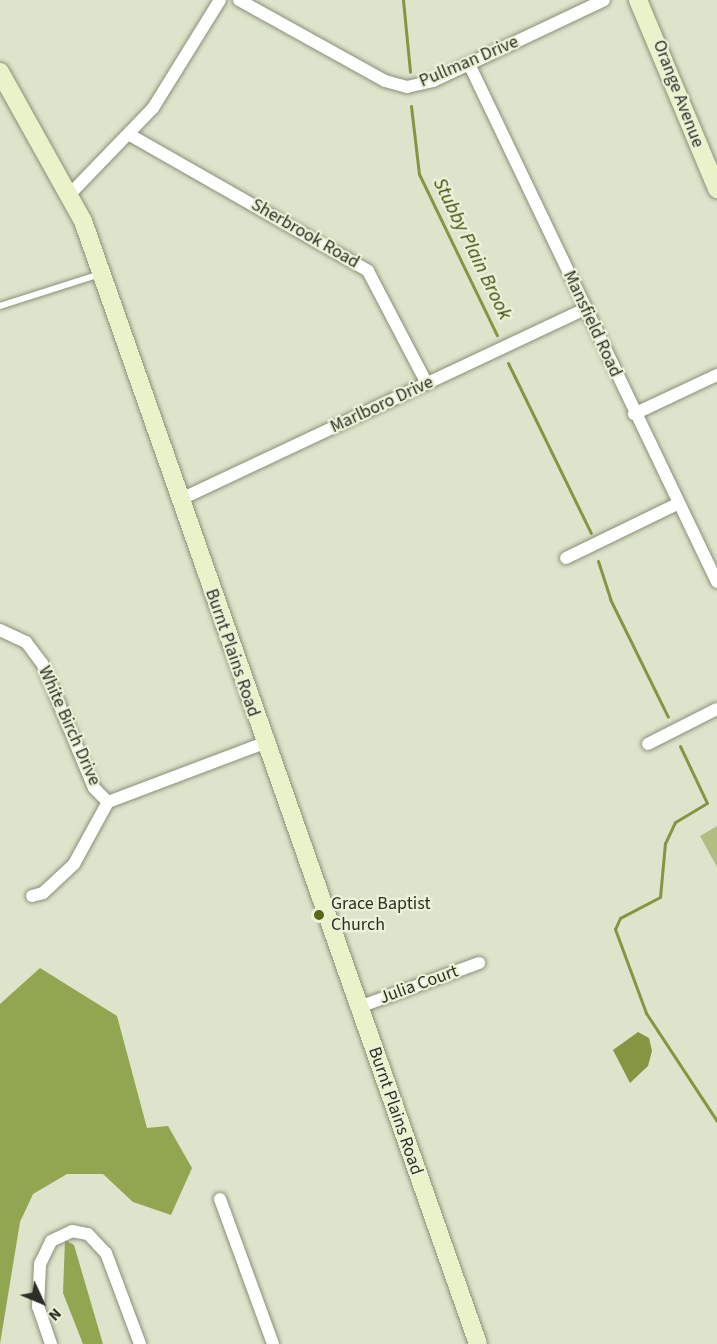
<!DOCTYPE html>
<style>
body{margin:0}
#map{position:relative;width:717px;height:1344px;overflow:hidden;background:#dde4cb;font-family:"Source Sans 3",sans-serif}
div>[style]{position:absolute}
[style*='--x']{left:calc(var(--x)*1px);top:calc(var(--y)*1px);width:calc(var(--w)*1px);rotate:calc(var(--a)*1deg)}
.green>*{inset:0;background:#b0bf81}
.forest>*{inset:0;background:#92a551}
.water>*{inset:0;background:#849642}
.stream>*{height:3px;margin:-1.5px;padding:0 1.5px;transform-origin:1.5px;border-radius:1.5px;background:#849642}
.roads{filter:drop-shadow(0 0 2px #899079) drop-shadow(0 0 2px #899079)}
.service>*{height:6px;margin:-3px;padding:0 3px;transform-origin:3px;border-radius:3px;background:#fff}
.minor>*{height:12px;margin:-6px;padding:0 6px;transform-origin:6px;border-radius:6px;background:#fff}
.secondary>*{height:18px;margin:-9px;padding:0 9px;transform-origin:9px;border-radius:9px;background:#eaf2ca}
.dots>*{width:16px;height:16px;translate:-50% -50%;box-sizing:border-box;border:3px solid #eaf2d8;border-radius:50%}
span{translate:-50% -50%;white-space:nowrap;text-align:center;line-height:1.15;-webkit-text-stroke:4.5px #eaf2d8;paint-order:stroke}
.street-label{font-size:18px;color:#2d2f26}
.poi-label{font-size:18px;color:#2d2f26}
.left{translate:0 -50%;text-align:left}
.water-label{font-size:20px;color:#414d0e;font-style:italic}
.north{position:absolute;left:12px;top:1272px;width:60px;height:60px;-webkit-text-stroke:4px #eaf2d8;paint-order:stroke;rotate:134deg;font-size:16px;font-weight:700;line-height:24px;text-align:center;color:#2d2f26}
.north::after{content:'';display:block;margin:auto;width:21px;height:27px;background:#2d2f26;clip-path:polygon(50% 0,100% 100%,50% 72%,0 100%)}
</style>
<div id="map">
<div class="green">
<i style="clip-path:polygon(717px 826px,717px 867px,700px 836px)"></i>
</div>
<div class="forest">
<i style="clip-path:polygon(40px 968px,117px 1016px,147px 1128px,168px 1126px,192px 1168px,171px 1215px,133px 1202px,103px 1174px,67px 1174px,33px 1194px,20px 1222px,0 1344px,0 1004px)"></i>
<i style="clip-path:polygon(65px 1240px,74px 1245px,103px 1344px,83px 1344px,63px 1293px)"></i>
</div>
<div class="water">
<i style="clip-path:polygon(638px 1032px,649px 1038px,652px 1051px,648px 1066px,630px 1083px,613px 1050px)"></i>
</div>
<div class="stream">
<i style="--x:403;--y:0;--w:72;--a:84.4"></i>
<i style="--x:411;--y:106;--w:68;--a:83.3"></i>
<i style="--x:419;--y:174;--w:179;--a:64.2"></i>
<i style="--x:508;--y:363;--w:189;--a:64"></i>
<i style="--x:598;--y:561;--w:40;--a:72"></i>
<i style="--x:610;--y:599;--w:131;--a:63.8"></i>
<i style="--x:680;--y:746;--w:63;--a:64.7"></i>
<i style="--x:707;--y:803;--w:37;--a:149"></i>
<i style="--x:675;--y:822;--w:23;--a:115"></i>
<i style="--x:665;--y:843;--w:54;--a:95.3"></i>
<i style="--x:660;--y:897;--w:45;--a:152.3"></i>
<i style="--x:620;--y:918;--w:12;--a:114"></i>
<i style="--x:615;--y:929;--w:90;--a:69.7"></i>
<i style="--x:646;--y:1013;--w:129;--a:56.7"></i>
</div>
<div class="roads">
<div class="service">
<i style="--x:0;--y:306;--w:105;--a:-17.7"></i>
</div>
<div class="minor">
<i style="--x:239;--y:0;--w:167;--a:29"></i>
<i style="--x:385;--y:81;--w:23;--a:15"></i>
<i style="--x:407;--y:87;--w:27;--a:-13"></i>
<i style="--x:433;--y:81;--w:189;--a:-25.3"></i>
<i style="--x:469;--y:64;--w:574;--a:64.42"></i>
<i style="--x:130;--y:135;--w:274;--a:29.7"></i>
<i style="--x:368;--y:271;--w:127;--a:62.4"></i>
<i style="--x:70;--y:194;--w:120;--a:-46"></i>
<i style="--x:153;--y:108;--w:127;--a:-58.2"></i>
<i style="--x:634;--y:414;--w:92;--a:-25.2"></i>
<i style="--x:179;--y:500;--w:449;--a:-25.2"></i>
<i style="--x:566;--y:558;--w:123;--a:-25.9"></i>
<i style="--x:0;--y:630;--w:29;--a:25"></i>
<i style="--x:26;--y:642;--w:26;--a:53"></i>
<i style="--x:42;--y:663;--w:135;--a:67.4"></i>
<i style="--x:94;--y:788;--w:20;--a:45"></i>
<i style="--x:648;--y:744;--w:77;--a:-26.9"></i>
<i style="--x:32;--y:896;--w:11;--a:-15"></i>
<i style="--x:43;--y:893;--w:42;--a:-43.1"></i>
<i style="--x:74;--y:864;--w:71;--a:-61.3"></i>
<i style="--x:108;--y:802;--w:167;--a:-20.7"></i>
<i style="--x:359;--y:1007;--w:128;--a:-20.1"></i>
<i style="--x:220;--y:1199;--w:154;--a:69.9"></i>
<i style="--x:51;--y:1344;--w:39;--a:-109"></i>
<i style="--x:38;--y:1307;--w:43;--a:-87.3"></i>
<i style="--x:40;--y:1264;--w:25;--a:-64"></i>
<i style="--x:51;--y:1241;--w:23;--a:-25"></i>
<i style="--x:72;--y:1231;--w:16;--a:11"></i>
<i style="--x:88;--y:1234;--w:26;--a:47"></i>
<i style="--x:106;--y:1253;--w:97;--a:69.5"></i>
</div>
<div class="secondary">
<i style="--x:638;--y:0;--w:205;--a:67.3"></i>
<i style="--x:0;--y:72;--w:171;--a:60.9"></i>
<i style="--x:83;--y:221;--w:1190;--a:70.62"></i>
</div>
</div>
<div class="dots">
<i style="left:319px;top:915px;background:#596912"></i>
</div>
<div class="street-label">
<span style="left:469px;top:62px;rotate:-23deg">Pullman Drive</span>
<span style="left:678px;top:94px;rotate:69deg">Orange Avenue</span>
<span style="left:305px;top:234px;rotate:30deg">Sherbrook Road</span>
<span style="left:592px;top:324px;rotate:65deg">Mansfield Road</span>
<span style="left:382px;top:405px;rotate:-25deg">Marlboro Drive</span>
<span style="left:232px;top:653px;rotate:71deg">Burnt Plains Road</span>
<span style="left:69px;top:726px;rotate:66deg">White Birch Drive</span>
<span style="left:419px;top:985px;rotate:-20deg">Julia Court</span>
<span style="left:395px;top:1111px;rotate:71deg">Burnt Plains Road</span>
</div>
<div class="poi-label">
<span class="left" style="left:331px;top:915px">Grace Baptist<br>Church</span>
</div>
<div class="water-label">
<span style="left:472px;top:249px;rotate:64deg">Stubby Plain Brook</span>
</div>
<div class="north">N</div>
</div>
